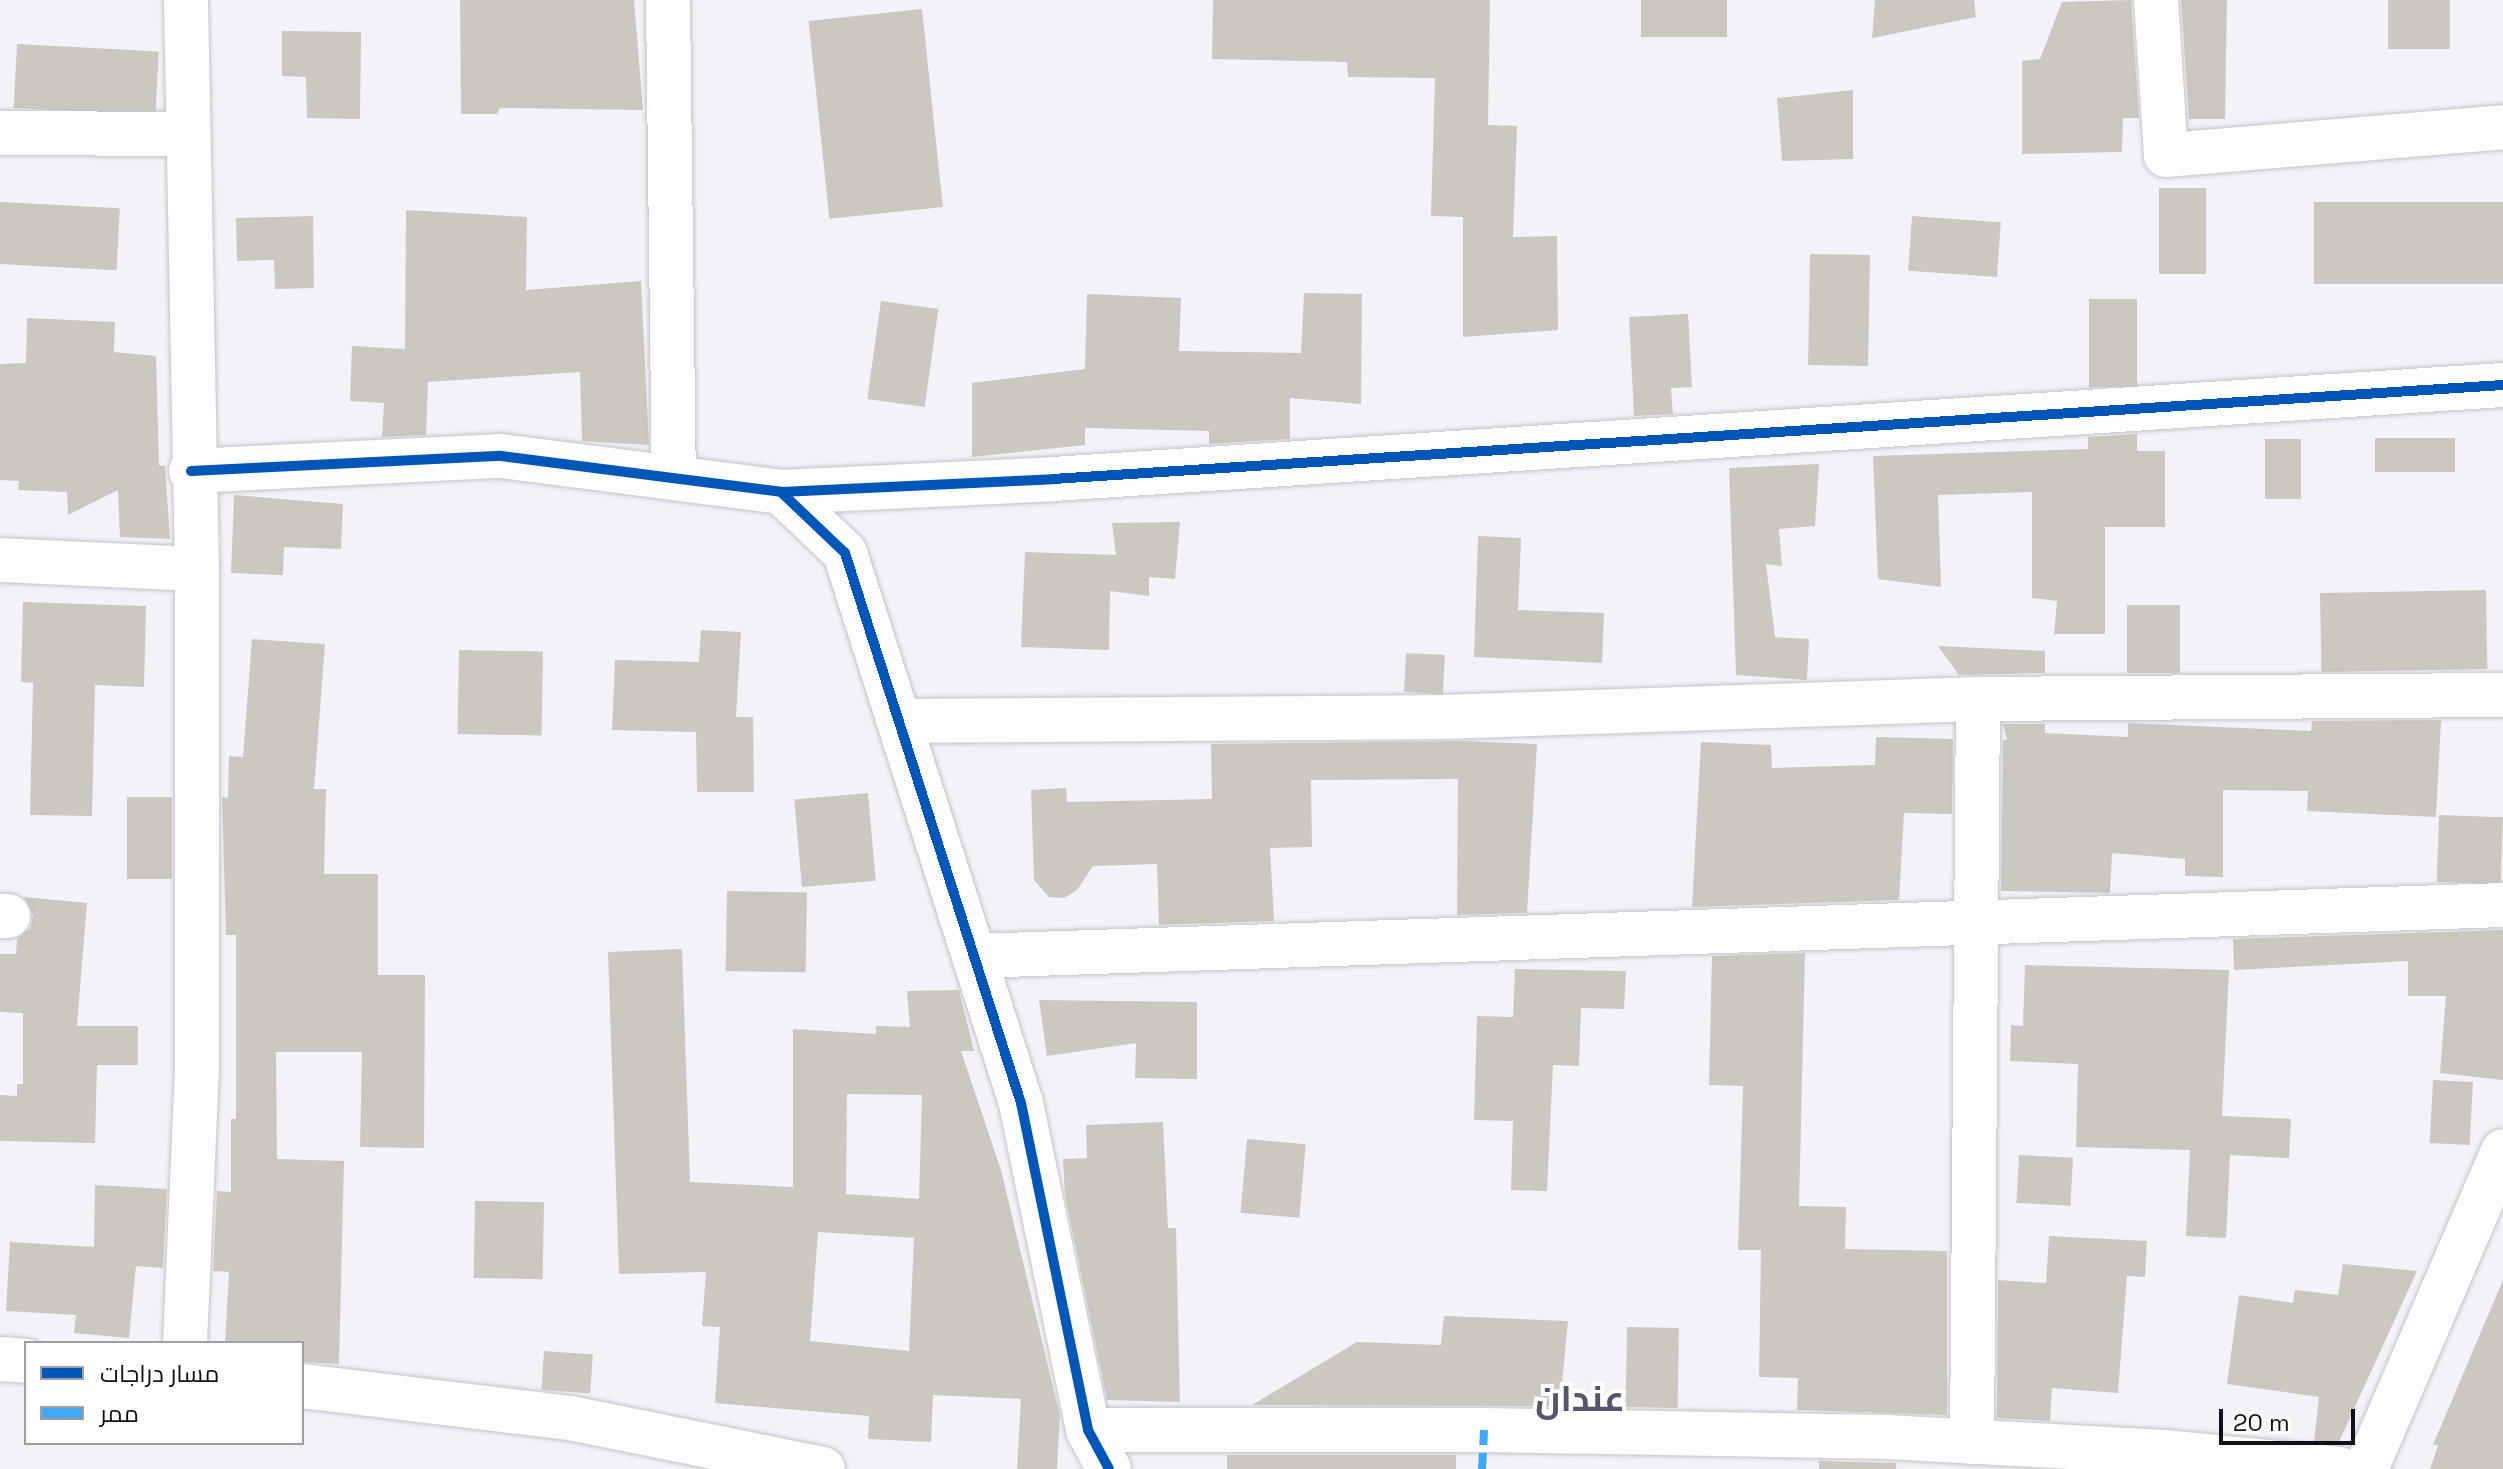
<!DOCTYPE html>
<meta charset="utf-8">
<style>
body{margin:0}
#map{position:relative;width:2503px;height:1469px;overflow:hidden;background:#f3f2f8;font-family:"Space Grotesk",Cairo,sans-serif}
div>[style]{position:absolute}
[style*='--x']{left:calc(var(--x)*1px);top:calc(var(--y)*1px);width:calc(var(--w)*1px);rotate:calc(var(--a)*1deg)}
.building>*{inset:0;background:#cbc8bf;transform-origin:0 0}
.roads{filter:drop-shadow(0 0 2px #c4c3ca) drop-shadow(0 0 2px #c4c3ca)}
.minor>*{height:44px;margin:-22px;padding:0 22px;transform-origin:22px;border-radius:22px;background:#fdfdfe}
.quiet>*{height:8px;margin-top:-4px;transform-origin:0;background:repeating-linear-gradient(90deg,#3fa9f5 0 16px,transparent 0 24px)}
.cycleway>*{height:10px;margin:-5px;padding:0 5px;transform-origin:5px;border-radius:5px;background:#0057b8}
span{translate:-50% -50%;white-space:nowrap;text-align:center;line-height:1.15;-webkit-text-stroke:8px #fefefe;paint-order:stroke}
.district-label{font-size:36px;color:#58536b;font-weight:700}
.legend{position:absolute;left:24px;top:1341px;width:280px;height:104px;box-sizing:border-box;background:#fefefe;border:2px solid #9f9ea2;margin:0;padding:10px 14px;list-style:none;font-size:24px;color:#110f19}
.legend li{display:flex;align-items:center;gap:16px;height:40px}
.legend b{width:40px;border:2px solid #9f9ea2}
.scale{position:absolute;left:2219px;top:1409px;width:136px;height:36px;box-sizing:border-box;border:4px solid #110f19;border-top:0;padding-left:10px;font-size:24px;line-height:28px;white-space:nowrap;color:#110f19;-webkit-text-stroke:6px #fefefe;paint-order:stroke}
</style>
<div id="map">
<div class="building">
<i style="clip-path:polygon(460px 0,634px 0,643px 110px,500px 108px,497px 114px,461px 114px)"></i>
<i style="clip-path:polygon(1213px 0,1490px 0,1488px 125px,1517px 126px,1513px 237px,1557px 236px,1558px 330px,1463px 337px,1463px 217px,1431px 216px,1435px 78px,1348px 77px,1347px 62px,1212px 59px)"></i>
<i style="left:1641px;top:0;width:86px;height:37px"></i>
<i style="clip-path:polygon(1875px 0,1974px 0,1976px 17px,1872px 38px)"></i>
<i style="clip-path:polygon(2131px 0,2139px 118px,2123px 118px,2122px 152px,2022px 154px,2022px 61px,2040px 59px,2062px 2px)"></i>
<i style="clip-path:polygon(2181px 0,2227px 0,2225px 119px,2189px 119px)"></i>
<i style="left:2388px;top:0;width:62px;height:49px"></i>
<i style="left:922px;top:9px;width:199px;height:114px;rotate:84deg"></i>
<i style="clip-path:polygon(282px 31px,361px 32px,360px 119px,307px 118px,306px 77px,282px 76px)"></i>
<i style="left:17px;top:44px;width:142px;height:64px;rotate:3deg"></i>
<i style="clip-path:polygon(1853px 90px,1853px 159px,1782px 161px,1777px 98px)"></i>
<i style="left:2159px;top:188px;width:47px;height:86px"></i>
<i style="left:0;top:202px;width:120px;height:62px;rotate:3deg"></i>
<i style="left:2314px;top:202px;width:189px;height:82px"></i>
<i style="clip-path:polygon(406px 210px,527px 217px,526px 290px,641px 281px,649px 445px,582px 441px,580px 372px,428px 382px,426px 435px,382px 437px,384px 403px,350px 401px,352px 346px,405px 349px)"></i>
<i style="clip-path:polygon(313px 216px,314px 288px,275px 289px,274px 260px,237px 261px,236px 218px)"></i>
<i style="left:1912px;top:216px;width:89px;height:55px;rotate:4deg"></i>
<i style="left:1810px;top:254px;width:60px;height:111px;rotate:1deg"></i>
<i style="clip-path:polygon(1304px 293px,1362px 294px,1361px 404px,1290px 398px,1290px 439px,1209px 444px,1209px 431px,1085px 428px,1085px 445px,972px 457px,972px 383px,1085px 369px,1087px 294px,1181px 298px,1179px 351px,1301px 353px)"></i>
<i style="left:2089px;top:299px;width:48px;height:88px"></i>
<i style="left:881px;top:301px;width:58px;height:99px;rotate:8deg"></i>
<i style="clip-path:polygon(1688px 314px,1692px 387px,1671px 388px,1673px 414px,1634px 416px,1629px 317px)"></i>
<i style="clip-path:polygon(27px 318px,115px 322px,114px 352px,156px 356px,159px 465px,165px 466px,170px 539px,120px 537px,118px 490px,68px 515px,67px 492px,18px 490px,19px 481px,0 480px,0 364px,26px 363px)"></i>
<i style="clip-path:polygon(2137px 434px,2137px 451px,2165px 451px,2165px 527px,2105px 527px,2105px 634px,2054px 634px,2057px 601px,2032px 598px,2032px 492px,1938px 495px,1941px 587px,1878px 579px,1873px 456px,2088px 449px,2088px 437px)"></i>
<i style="left:2375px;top:438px;width:80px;height:34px"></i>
<i style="left:2265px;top:439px;width:36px;height:60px"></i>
<i style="clip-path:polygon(1819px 464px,1815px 526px,1779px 529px,1782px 566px,1766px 564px,1775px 637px,1809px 639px,1807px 680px,1736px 675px,1729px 468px)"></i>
<i style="clip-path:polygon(234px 495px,343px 504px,341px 549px,284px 547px,283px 575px,231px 573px)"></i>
<i style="clip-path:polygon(1180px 522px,1175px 579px,1149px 577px,1149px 596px,1110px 591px,1109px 650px,1021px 647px,1025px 552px,1116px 555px,1112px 523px)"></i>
<i style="clip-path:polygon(1478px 536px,1521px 538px,1518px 610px,1604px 613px,1602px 663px,1474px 657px)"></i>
<i style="left:2486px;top:590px;width:79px;height:166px;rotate:89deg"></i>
<i style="clip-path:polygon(23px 602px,146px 606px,144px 687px,95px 685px,92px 816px,30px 815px,33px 683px,21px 682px)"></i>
<i style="left:2127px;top:605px;width:53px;height:68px"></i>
<i style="clip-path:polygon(701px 630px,741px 632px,736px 717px,753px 717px,754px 792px,697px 792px,696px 732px,612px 730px,615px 660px,699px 662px)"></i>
<i style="clip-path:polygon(252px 639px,325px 644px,314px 789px,326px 789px,324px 874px,378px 874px,378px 975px,425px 975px,424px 1148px,360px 1147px,362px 1052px,276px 1052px,277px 1159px,344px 1161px,339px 1364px,302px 1362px,302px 1343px,225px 1343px,229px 1272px,213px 1271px,217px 1191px,231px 1192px,231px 1119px,236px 1119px,236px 935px,226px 935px,222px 797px,228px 798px,229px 756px,243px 757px)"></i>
<i style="clip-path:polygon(1938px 646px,2045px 651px,2045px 673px,1959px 675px)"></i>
<i style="left:459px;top:650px;width:84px;height:84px;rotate:1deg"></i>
<i style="left:1406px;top:653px;width:39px;height:39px;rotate:3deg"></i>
<i style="clip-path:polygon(2441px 720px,2436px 817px,2307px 811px,2308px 791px,2223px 790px,2223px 877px,2185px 876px,2185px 859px,2112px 853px,2110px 893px,2001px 891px,2003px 740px,2007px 740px,2003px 724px,2045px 724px,2045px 733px,2128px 737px,2128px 723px,2311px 731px,2312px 721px)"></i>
<i style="clip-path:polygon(1876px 737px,1953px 739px,1952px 814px,1904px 813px,1899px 900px,1692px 907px,1701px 742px,1771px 745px,1772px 768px,1875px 765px)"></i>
<i style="clip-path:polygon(1464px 741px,1537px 744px,1527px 913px,1457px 915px,1458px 779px,1311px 780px,1312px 847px,1270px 848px,1274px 921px,1159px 925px,1157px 864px,1093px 866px,1077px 890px,1064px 898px,1049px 897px,1034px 880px,1031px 790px,1066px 788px,1067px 802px,1212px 799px,1211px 744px)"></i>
<i style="left:868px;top:793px;width:88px;height:74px;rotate:85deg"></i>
<i style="left:127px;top:797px;width:45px;height:82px"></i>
<i style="left:2439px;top:815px;width:64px;height:67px;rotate:2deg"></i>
<i style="left:727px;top:891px;width:80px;height:80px;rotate:1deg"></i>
<i style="clip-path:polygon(24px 897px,87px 903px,77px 1026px,138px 1026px,138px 1065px,97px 1065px,95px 1143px,0 1141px,0 1095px,17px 1096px,17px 1084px,23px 1084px,23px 1013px,0 1012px,0 954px,16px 954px,17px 939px,30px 928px,33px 915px)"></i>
<i style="clip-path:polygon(2503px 930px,2503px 1080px,2440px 1073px,2446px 996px,2408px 996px,2408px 961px,2234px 970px,2233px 939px)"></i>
<i style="clip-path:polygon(evenodd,682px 949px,690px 1182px,793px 1187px,793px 1029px,876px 1034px,876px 1026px,910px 1027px,907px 991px,959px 990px,974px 1051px,961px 1051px,1001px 1170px,1060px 1416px,1057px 1469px,1017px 1469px,1021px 1399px,933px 1395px,931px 1442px,868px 1439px,869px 1416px,715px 1403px,720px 1327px,702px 1326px,706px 1272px,619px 1274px,608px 952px,682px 949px,847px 1094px,922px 1095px,919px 1199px,846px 1194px,847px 1094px,682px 949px,818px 1232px,914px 1238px,909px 1351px,810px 1341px,818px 1232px)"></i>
<i style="clip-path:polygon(1805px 953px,1799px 1206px,1846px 1207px,1845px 1249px,1947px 1251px,1947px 1415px,1797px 1410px,1798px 1378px,1759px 1377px,1761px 1250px,1738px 1250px,1743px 1086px,1709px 1085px,1712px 956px)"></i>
<i style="clip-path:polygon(2025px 965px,2229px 970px,2222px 1116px,2291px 1119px,2289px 1158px,2230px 1155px,2226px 1238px,2186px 1236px,2190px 1150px,2076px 1147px,2078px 1064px,2010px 1061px,2011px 1025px,2023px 1026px)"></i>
<i style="clip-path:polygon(1515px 969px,1626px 971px,1624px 1009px,1581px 1008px,1579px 1066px,1553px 1065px,1547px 1191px,1511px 1190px,1513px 1121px,1474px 1120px,1477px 1016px,1513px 1017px)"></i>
<i style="clip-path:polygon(1039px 1000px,1197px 1002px,1197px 1079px,1135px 1078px,1136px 1043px,1047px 1056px)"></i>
<i style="left:2433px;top:1080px;width:40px;height:63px;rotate:3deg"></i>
<i style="clip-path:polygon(1163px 1122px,1168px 1228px,1176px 1228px,1180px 1402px,1107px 1400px,1065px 1195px,1063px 1159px,1087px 1158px,1086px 1125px)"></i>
<i style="left:1247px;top:1139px;width:59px;height:74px;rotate:5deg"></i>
<i style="left:2019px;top:1155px;width:54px;height:48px;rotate:3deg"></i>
<i style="clip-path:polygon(95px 1185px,167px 1189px,163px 1268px,136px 1266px,129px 1338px,74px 1333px,76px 1315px,6px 1311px,10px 1242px,94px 1247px)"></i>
<i style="left:475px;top:1201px;width:69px;height:77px;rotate:1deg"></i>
<i style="clip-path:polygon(2049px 1236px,2147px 1241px,2145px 1277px,2127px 1276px,2118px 1393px,2052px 1388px,2050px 1421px,1997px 1418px,1998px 1280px,2046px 1283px)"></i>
<i style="clip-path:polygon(2343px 1264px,2417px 1271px,2338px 1444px,2314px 1442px,2319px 1397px,2227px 1384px,2239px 1295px,2293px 1303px,2295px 1290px,2338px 1295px)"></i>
<i style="clip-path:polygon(2503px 1280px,2503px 1469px,2430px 1469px,2438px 1445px,2433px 1445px)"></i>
<i style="clip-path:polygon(1444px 1316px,1568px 1321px,1560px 1406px,1252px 1405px,1357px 1342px,1441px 1345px)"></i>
<i style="left:1627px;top:1327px;width:52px;height:80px;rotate:1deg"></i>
<i style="left:544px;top:1351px;width:49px;height:39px;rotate:4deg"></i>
<i style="left:1227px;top:1455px;width:229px;height:14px"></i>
<i style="clip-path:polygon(1819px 1461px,1896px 1463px,1896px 1469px,1819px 1469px)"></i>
</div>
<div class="roads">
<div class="minor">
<i style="--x:668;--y:0;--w:478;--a:89.3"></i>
<i style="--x:2156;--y:0;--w:155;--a:86.3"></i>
<i style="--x:2166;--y:155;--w:338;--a:-4.7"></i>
<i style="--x:0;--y:133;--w:187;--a:0.3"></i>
<i style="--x:191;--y:471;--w:310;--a:-2.8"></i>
<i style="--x:501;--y:456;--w:282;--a:7.3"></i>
<i style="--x:781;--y:492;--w:88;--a:43.6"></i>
<i style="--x:845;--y:553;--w:577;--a:72.26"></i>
<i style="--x:1021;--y:1103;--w:334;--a:78.4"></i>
<i style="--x:1088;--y:1430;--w:44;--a:61.7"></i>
<i style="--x:781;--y:492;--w:272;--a:-2.7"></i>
<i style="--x:1053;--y:479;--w:1453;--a:-3.71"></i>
<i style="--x:0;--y:560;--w:197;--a:2.6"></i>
<i style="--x:899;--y:721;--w:542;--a:-0.42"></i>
<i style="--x:1441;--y:717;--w:537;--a:-1.92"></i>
<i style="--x:1978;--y:699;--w:525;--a:-0.44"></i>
<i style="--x:0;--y:916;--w:8;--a:0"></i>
<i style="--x:974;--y:956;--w:1530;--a:-1.91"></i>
<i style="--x:185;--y:1343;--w:271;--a:-87.5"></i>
<i style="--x:197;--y:1072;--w:503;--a:-90"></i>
<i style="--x:197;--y:569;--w:569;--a:-91.11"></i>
<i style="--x:0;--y:1359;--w:26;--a:4"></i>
<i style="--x:302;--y:1386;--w:270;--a:6.8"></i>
<i style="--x:570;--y:1418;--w:258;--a:11.4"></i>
<i style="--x:1088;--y:1430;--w:396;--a:0"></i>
<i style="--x:1484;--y:1430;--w:403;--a:1"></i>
<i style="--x:1887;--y:1437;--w:277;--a:3.1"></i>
<i style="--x:2164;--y:1452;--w:176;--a:5.5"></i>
<i style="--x:1972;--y:1442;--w:743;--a:-89.54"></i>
<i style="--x:2366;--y:1469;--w:346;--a:-66.7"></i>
</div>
</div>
<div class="quiet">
<i style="--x:1482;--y:1469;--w:39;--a:-87"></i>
</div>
<div class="cycleway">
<i style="--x:191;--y:471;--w:310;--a:-2.8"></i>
<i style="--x:501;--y:456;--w:282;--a:7.3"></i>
<i style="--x:781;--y:492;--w:88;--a:43.6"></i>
<i style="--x:845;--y:553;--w:577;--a:72.26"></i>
<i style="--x:1021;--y:1103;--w:334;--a:78.4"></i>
<i style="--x:1088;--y:1430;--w:44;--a:61.7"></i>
<i style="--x:781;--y:492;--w:272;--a:-2.7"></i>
<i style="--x:1053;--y:479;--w:1453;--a:-3.71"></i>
</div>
<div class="district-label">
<span style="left:1580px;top:1400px">عندان</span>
</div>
<ul class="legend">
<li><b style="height:10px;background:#0057b8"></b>مسار دراجات</li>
<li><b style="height:10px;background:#3fa9f5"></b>ممر</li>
</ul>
<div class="scale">20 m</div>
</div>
